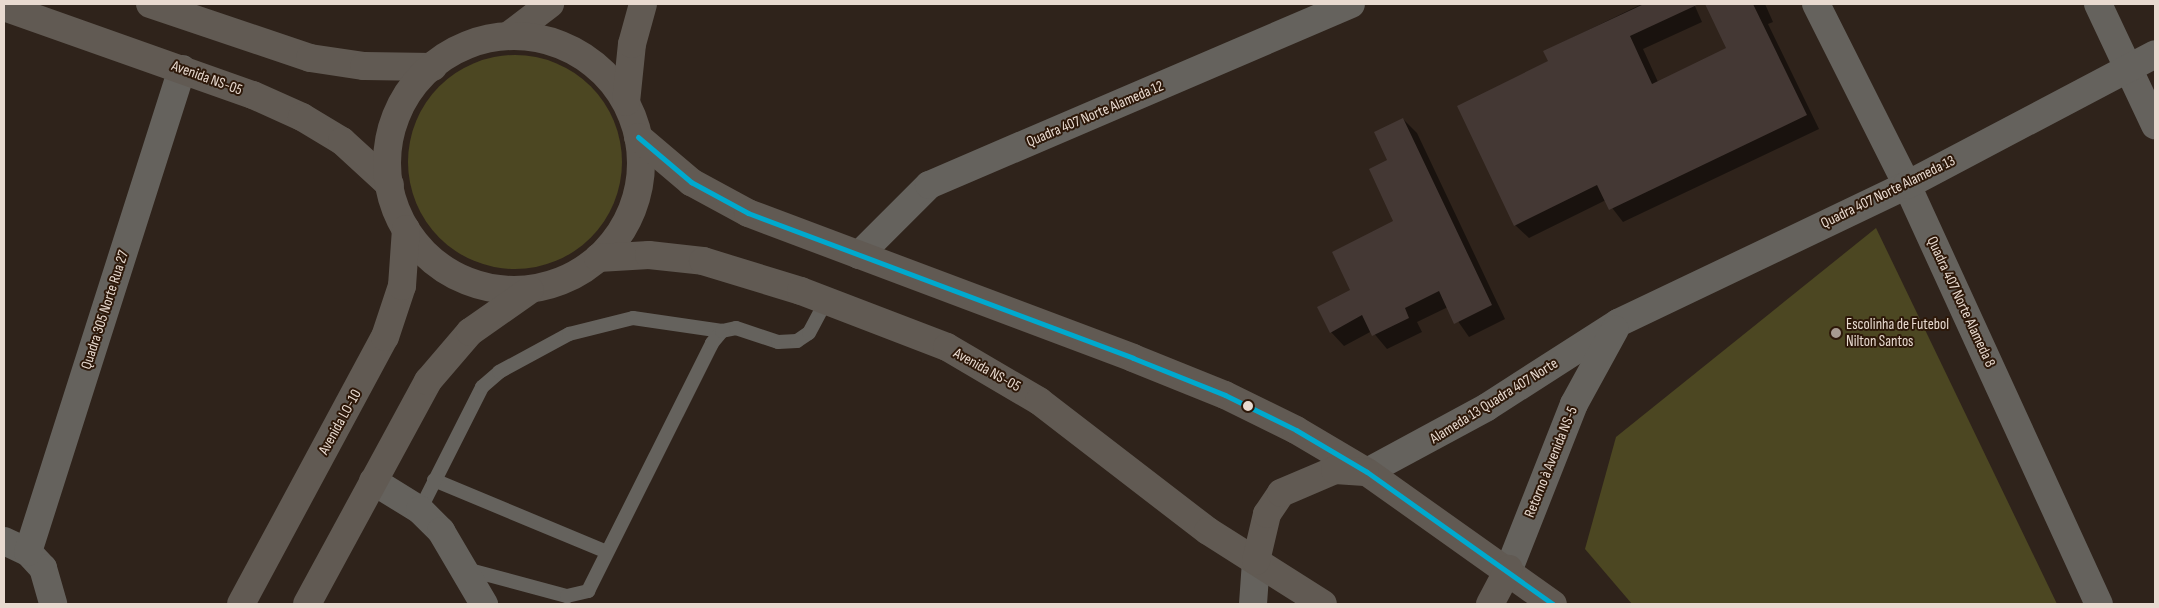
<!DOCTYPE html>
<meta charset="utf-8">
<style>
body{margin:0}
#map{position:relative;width:2159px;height:608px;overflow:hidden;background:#2f231b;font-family:"Sofia Sans Condensed",sans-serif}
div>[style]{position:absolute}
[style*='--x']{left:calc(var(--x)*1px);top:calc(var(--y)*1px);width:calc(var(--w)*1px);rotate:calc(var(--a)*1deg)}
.green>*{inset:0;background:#4c4722}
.round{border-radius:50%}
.shadow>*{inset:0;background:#0007}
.building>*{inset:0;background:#443834}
.lane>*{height:14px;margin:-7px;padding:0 7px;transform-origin:7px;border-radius:7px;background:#65625d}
.street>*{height:28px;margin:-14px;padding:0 14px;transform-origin:14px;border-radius:14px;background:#65625d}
.secondary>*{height:28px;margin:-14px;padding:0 14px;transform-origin:14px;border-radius:14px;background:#615a53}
.secondary>.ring{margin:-14px;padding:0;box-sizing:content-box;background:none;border:28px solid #615a53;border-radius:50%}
.bus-1>*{height:5px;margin:-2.5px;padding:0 2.5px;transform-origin:2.5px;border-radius:2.5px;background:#00a9ce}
.dots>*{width:14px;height:14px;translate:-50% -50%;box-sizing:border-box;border:2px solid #2d1809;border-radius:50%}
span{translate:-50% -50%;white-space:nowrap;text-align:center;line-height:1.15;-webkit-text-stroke:4px #2d1809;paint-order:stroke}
.street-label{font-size:15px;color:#e8dad0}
.poi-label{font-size:15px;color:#e8dad0}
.left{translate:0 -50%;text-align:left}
.frame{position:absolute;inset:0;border:5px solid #e8dad0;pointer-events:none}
</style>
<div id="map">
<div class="green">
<i class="round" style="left:408px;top:55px;width:214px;height:214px"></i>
<i style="clip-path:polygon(1876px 228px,2057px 604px,1632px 604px,1585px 549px,1616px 437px)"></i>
</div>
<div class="shadow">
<i style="clip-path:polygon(1642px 4px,1694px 4px,1702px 22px,1643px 49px,1658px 82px,1727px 49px,1707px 4px,1765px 4px,1773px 22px,1768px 24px,1819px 129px,1623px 222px,1606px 200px,1529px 238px,1515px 225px,1549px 62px,1545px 51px)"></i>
<i style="clip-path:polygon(1403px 119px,1417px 133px,1505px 319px,1469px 337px,1448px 307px,1417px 322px,1422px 332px,1387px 349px,1372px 331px,1344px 346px,1331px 332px,1395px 222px,1388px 161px)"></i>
</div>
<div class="building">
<i style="clip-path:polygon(1644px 4px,1699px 4px,1630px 36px,1652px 84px,1726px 48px,1705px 4px,1753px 4px,1807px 115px,1609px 210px,1597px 185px,1514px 226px,1457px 106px,1548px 61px,1543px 51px)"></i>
<i style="clip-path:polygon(1403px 118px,1492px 305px,1454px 324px,1439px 291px,1405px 308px,1409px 318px,1372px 336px,1362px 315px,1330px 333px,1317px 307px,1350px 290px,1332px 252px,1393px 221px,1369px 169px,1387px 160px,1374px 132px)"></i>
</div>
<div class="lane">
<i style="--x:434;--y:480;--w:187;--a:22.6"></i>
<i style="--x:420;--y:510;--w:138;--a:-63.2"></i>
<i style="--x:482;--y:387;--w:23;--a:-41"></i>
<i style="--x:499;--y:372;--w:80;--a:-28.5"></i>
<i style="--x:569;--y:334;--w:66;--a:-14"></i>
<i style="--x:633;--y:318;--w:90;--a:8.3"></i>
<i style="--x:466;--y:569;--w:105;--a:15"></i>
<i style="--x:567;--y:596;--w:22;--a:-13"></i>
<i style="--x:588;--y:591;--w:277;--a:-63.4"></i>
<i style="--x:712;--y:343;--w:16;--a:-50"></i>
<i style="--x:722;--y:331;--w:14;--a:-12"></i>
<i style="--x:736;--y:328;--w:44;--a:18.4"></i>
<i style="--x:778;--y:342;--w:19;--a:-3"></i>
<i style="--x:797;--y:341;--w:14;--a:-34"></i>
<i style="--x:809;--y:333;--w:36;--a:-62"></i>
</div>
<div class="street">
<i style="--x:1816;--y:4;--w:203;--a:63.3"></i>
<i style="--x:1907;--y:185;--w:461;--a:65.4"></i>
<i style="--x:2098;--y:4;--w:134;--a:64.8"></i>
<i style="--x:859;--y:255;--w:99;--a:-45"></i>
<i style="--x:929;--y:185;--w:459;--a:-23.2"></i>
<i style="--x:1367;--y:472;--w:136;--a:-28.4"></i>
<i style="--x:1487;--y:407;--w:156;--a:-32.7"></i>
<i style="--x:1618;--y:323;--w:320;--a:-25.5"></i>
<i style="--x:1907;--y:185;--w:280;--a:-27.8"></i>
<i style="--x:373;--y:481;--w:55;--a:31.7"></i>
<i style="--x:420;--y:510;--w:30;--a:45"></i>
<i style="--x:441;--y:531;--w:85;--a:59.5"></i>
<i style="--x:4;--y:541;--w:26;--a:25"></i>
<i style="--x:28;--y:552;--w:22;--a:47"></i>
<i style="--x:43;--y:568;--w:37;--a:74"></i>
<i style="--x:28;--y:552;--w:507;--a:-72.32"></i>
<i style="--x:1509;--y:569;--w:177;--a:-68.5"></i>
<i style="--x:1574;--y:404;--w:85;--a:-61.3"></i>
<i style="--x:1253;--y:604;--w:43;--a:-86"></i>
</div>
<div class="secondary">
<i style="--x:150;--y:4;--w:169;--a:18.6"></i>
<i style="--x:310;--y:58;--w:55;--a:8.4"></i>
<i style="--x:364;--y:66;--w:69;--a:0.8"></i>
<i style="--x:4;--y:7;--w:264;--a:19.5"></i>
<i style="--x:253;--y:95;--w:54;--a:24.2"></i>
<i style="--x:302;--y:117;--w:47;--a:31"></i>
<i style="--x:342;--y:141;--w:65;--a:42.5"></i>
<i style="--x:508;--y:36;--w:53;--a:-37.3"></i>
<i class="ring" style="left:387px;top:36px;width:226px;height:226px"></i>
<i style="--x:626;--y:102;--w:58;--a:-84.1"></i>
<i style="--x:632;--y:44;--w:41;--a:-74.6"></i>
<i style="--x:638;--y:137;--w:70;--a:40.3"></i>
<i style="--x:691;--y:182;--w:65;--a:28.5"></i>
<i style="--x:748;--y:213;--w:411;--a:20.6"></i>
<i style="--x:1133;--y:358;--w:99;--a:21.9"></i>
<i style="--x:1225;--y:395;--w:79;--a:26.2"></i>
<i style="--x:1296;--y:430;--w:82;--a:30.6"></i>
<i style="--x:1367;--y:472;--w:228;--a:35.4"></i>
<i style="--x:598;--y:258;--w:51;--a:-3.4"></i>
<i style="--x:649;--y:255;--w:54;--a:6.3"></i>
<i style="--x:703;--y:261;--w:102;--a:17"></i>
<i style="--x:801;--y:291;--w:156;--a:21"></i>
<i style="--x:947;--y:347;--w:107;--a:30.4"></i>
<i style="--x:1039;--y:401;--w:213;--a:37.6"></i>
<i style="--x:1208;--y:531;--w:136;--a:32.4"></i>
<i style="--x:1256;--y:561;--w:48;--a:-76.8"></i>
<i style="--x:1267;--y:514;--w:25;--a:-56"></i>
<i style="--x:1281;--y:493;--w:59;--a:-23.1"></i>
<i style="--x:1335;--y:470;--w:30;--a:4"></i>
<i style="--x:241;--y:604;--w:303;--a:-61.7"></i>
<i style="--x:385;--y:337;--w:54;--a:-71.6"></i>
<i style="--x:402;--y:286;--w:57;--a:-86"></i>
<i style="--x:307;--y:604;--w:254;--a:-61.5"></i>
<i style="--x:428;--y:381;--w:65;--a:-49.4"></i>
<i style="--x:470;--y:332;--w:73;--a:-35"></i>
<i style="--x:1490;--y:604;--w:40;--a:-62"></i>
</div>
<div class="bus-1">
<i style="--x:638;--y:137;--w:70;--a:40.3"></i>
<i style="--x:691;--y:182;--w:65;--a:28.5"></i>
<i style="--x:748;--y:213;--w:411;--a:20.6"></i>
<i style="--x:1133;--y:358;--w:99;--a:21.9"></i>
<i style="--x:1225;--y:395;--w:79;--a:26.2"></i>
<i style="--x:1296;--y:430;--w:82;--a:30.6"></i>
<i style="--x:1367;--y:472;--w:228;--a:35.4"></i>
</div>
<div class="dots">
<i style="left:1836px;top:333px;background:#a79a91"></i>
<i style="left:1248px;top:406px;background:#e8dad0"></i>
</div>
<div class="street-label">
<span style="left:207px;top:78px;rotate:20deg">Avenida NS-05</span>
<span style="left:1095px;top:114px;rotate:-23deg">Quadra 407 Norte Alameda 12</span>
<span style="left:1888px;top:192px;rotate:-26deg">Quadra 407 Norte Alameda 13</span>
<span style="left:1961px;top:302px;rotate:65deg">Quadra 407 Norte Alameda 8</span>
<span style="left:105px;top:310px;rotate:-72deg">Quadra 305 Norte Rua 27</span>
<span style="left:987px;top:370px;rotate:29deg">Avenida NS-05</span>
<span style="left:1494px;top:401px;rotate:-32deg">Alameda 13 Quadra 407 Norte</span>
<span style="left:340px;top:422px;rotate:-61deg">Avenida LO-10</span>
<span style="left:1551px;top:462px;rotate:-68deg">Retorno à Avenida NS-5</span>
</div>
<div class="poi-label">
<span class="left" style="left:1846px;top:333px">Escolinha de Futebol<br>Nilton Santos</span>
</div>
<div class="frame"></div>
</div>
